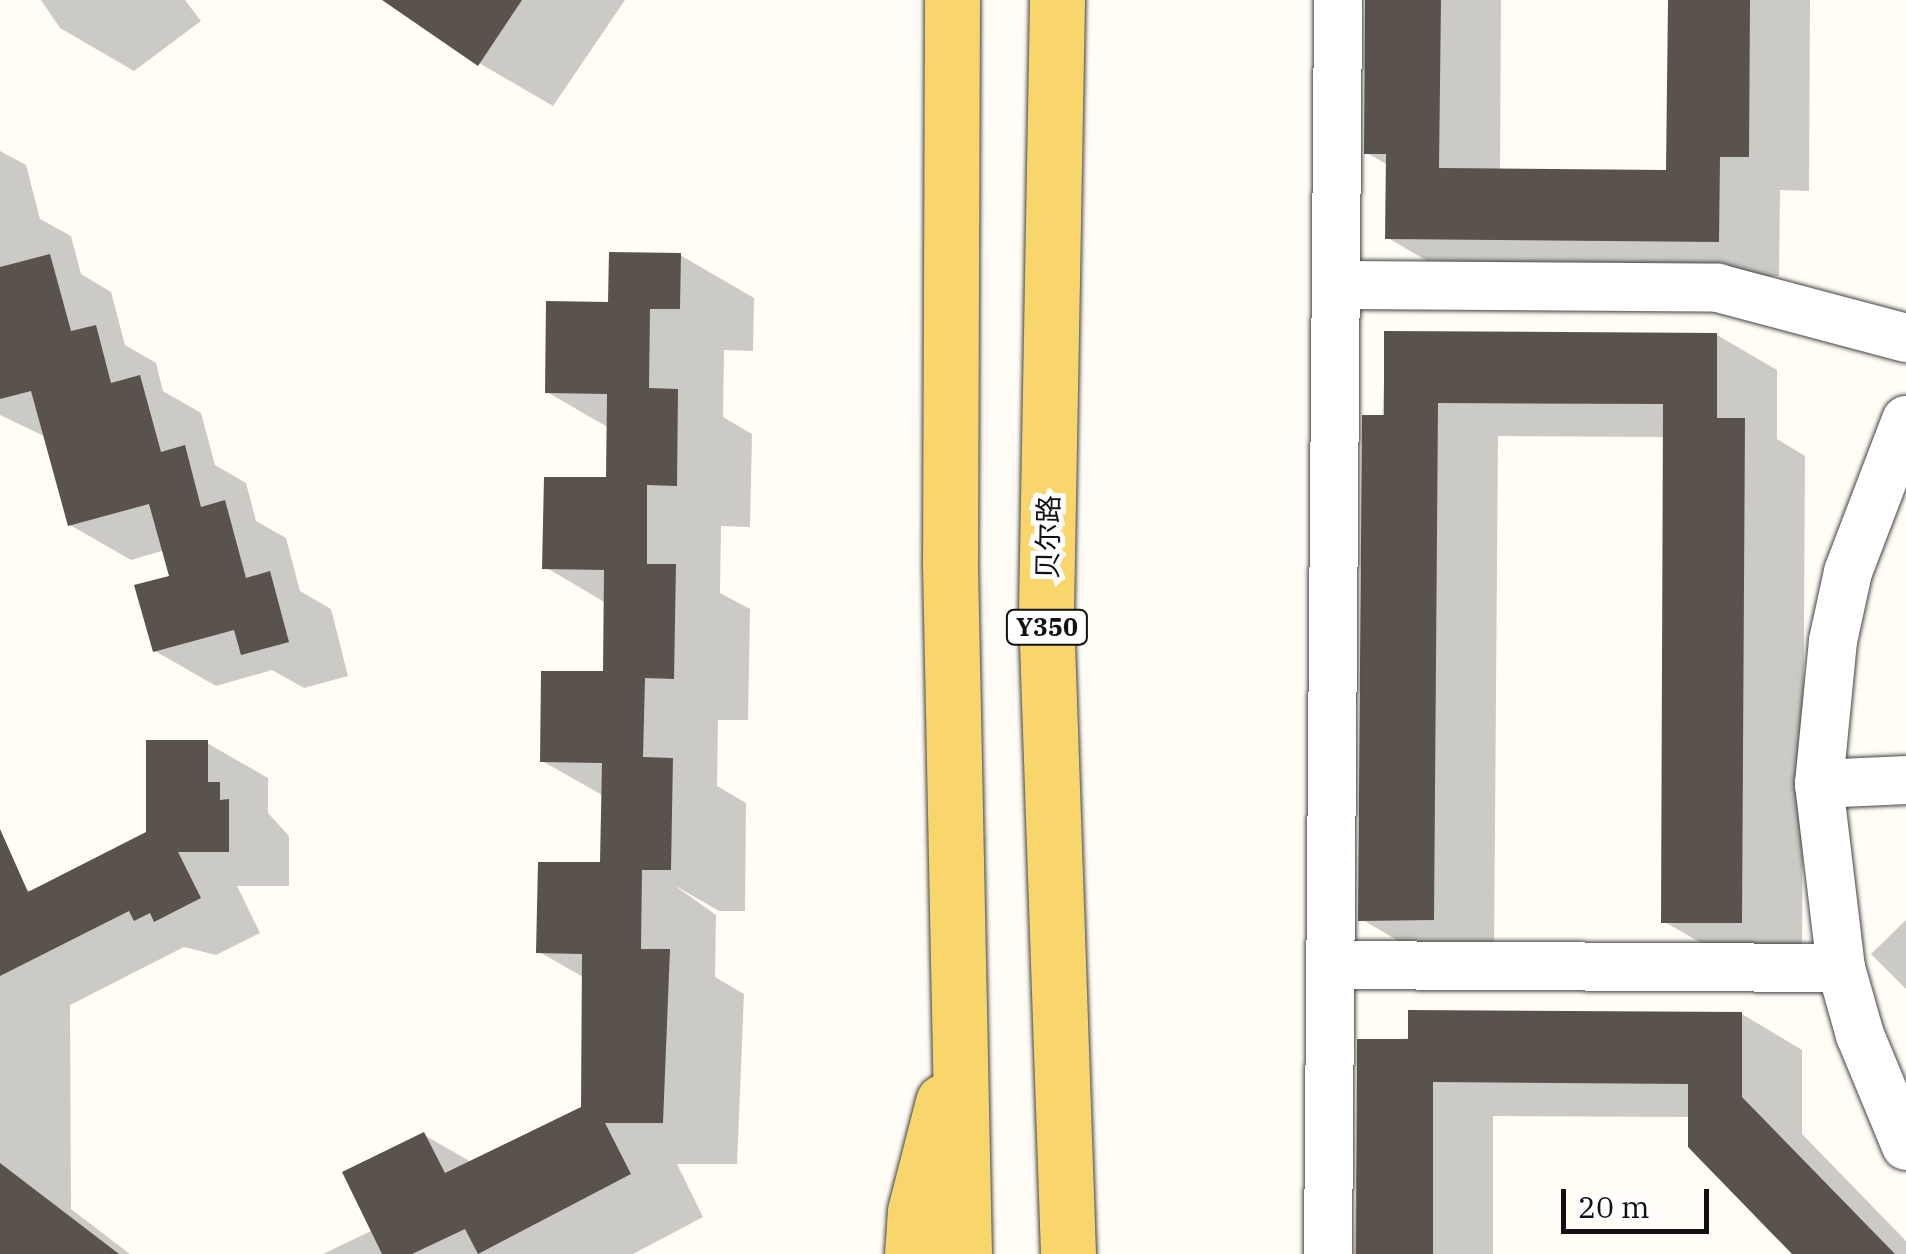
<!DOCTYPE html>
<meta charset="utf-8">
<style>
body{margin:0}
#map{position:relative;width:1906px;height:1254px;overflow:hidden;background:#fffdf5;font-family:"IBM Plex Serif","Noto Sans SC",serif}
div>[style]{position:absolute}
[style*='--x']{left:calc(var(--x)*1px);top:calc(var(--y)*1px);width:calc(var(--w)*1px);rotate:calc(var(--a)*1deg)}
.shadow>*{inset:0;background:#0003}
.building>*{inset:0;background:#5a524d}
.roads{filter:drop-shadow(0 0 2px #444) drop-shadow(0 0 2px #444)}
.minor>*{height:48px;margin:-24px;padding:0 24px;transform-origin:24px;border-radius:24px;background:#fff}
.major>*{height:55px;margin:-27.5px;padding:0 27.5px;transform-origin:27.5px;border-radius:27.5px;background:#f9d66b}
span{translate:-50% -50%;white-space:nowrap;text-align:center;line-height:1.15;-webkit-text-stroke:10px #fff;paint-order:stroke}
.shield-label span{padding:2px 8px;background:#fff;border:2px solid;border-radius:8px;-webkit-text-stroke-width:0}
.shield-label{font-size:25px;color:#111;font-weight:700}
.street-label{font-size:28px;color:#111}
.scale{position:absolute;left:1561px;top:1189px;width:148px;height:45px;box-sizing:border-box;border:5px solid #111;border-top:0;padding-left:12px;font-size:30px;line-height:35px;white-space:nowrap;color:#111;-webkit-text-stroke:8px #fff;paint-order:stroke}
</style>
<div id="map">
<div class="shadow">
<i style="clip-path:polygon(41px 0,185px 0,201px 21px,134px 71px,60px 28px)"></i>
<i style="clip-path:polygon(428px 0,625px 0,553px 106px,479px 63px)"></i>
<i style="clip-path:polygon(1368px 0,1501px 0,1500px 171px,1669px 173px,1670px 0,1810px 0,1809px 191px,1780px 190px,1779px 276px,1448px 273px,1388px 238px,1388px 165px,1367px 153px)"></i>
<i style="clip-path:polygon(0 151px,26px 165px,40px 219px,71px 236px,81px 274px,111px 292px,125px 345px,156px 363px,163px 391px,201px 413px,215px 465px,246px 483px,256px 521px,286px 538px,300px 591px,331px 609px,348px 676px,304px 688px,272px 670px,216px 686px,155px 651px,172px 578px,165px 550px,131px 560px,70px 525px,46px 437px,0 415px)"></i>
<i style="clip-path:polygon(680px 255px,754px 298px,753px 351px,724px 350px,723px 417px,752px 434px,750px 527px,721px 526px,720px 593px,750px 609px,748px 720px,718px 720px,717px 786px,746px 803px,745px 911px,719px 911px,674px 885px,716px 915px,715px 977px,744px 994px,737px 1164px,677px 1164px,703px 1217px,633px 1254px,323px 1254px,373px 1230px,424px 1135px,473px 1163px,584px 1108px,585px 978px,539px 952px,602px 865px,604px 796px,542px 761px,606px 673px,606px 603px,545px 567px,608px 480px,609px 428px,547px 392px,611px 305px)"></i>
<i style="clip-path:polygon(1386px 333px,1717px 335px,1777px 370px,1777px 439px,1805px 456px,1802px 956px,1724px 956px,1663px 921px,1666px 437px,1498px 436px,1494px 954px,1421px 954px,1361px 919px)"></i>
<i style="clip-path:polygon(207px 743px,268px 778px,268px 813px,289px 836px,289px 886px,237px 886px,260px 933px,216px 955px,184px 947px,70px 1005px,71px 1209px,130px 1254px,0 1254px,0 886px,35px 891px,149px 834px)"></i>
<i style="clip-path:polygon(1906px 920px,1906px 989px,1871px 954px)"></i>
<i style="clip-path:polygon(1742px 1014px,1802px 1050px,1802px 1134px,1906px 1241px,1906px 1254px,1796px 1254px,1690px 1117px,1493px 1116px,1493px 1254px,1354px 1254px,1360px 1042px)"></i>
</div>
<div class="building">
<i style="clip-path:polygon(382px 0,522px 0,478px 66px)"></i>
<i style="clip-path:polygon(1365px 0,1441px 0,1439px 168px,1666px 170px,1668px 0,1750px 0,1749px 157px,1720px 157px,1719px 242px,1385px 239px,1386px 154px,1364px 154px)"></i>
<i style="clip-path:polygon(609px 252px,681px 253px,680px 309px,650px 309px,649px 388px,678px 389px,677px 486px,647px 485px,647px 564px,676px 564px,674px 679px,645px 678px,643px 757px,673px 758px,671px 870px,642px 870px,641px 949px,670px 949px,663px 1123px,605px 1123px,631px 1174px,478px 1254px,465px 1229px,412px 1254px,382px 1254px,342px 1172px,424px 1132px,445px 1173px,581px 1107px,582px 954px,536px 953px,538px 862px,600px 862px,602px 763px,540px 762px,541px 671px,603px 671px,604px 570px,542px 569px,544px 477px,606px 477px,607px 394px,545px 393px,546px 301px,608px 302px)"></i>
<i style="clip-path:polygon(50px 254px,71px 331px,96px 325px,111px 383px,140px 375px,161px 452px,185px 445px,201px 507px,225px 500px,246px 578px,270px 571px,289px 642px,241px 655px,234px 630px,153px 652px,134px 585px,169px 576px,149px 504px,68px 526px,31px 391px,0 399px,0 267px)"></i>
<i style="clip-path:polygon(1384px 331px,1717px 333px,1717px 418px,1745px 418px,1742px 923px,1661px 923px,1663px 404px,1438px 403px,1434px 920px,1358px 921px,1362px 415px,1384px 415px)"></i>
<i style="clip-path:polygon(146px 740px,208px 740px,208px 782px,220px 782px,220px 800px,229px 799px,229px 852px,178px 852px,201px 898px,154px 922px,150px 913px,134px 921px,129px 911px,0 976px,0 829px,28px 892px,146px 832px)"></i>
<i style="clip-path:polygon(1408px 1010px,1742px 1012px,1742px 1097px,1895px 1254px,1792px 1254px,1688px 1147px,1688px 1084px,1433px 1082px,1433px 1254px,1356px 1254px,1357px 1039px,1408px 1039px)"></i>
<i style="clip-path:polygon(0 1163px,119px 1254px,0 1254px)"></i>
</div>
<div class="roads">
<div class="minor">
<i style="--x:1336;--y:285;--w:382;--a:0.4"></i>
<i style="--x:1718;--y:288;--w:195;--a:14.9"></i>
<i style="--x:1906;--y:420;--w:163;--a:110.9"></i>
<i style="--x:1848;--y:572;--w:71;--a:102.3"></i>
<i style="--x:1833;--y:641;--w:144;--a:95.6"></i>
<i style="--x:1819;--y:784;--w:185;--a:83.2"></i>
<i style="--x:1841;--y:968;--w:70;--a:74.2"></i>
<i style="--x:1860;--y:1035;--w:120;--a:67.5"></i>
<i style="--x:1819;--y:784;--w:87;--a:-2.6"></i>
<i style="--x:1330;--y:965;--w:511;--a:0.34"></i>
<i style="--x:1328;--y:1254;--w:1254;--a:-89.54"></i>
</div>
<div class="major">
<i style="--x:952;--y:0;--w:564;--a:90.2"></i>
<i style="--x:950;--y:564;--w:690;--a:88.84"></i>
<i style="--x:1057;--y:0;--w:614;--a:91.03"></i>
<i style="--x:1046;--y:614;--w:640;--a:88.03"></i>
<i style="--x:912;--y:1254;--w:43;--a:-86"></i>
<i style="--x:915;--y:1211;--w:113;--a:-75.6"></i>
</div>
</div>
<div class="shield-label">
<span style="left:1047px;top:627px">Y350</span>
</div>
<div class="street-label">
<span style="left:1048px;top:537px;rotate:-89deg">贝尔路</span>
</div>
<div class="scale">20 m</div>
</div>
